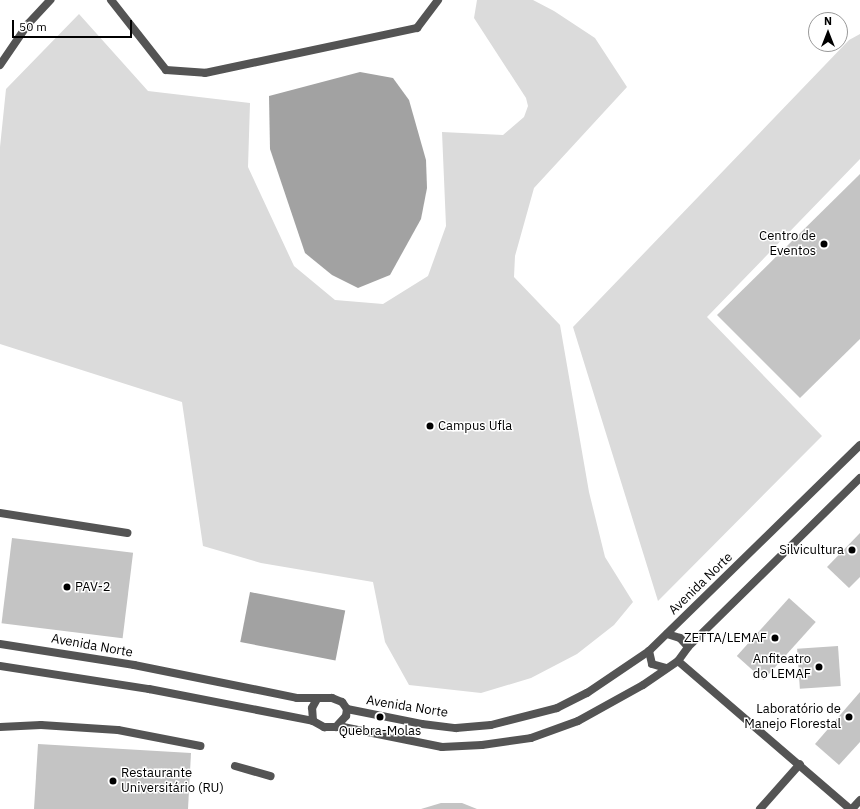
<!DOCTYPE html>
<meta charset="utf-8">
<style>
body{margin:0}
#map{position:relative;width:860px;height:809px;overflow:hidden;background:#fff;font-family:"IBM Plex Sans",sans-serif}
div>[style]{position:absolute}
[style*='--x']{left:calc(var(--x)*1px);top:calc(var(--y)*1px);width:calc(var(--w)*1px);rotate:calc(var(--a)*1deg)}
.green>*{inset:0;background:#dbdbdb}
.water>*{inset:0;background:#a2a2a2;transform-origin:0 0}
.building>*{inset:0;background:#c4c4c4;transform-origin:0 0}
.service>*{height:8px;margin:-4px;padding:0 4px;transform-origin:4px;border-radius:4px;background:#545454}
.minor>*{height:8px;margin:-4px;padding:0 4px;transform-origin:4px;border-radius:4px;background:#545454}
.tertiary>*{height:8px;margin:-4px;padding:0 4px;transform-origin:4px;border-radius:4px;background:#545454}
.dots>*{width:11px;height:11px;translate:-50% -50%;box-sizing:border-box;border:2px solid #fff;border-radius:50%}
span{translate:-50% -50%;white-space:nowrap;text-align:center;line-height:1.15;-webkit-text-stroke:3px #fff;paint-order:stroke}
.poi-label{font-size:13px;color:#000}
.right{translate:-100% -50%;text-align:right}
.left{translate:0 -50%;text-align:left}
.street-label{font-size:13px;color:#000}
.north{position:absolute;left:808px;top:12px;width:40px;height:40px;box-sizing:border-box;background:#fff;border:1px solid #999;border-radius:50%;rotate:0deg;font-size:11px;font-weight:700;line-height:16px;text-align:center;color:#000}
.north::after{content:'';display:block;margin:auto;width:14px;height:18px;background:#000;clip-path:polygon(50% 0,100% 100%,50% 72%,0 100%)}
.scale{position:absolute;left:12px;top:20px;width:120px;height:18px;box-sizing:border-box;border:2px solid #000;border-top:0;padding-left:5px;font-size:12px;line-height:14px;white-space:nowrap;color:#000;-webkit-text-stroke:3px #fff;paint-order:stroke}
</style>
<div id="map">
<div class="green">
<i style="clip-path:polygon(477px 0,533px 0,554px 11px,595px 38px,627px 87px,534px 188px,515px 256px,514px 277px,560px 325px,589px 492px,605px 557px,633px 602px,614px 625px,577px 654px,531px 678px,481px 693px,409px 685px,385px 642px,373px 582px,261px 563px,203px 546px,182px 402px,0 344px,0 147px,6px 89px,79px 14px,148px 91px,250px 103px,248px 167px,294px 266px,335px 300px,383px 304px,428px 276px,446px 226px,442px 132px,503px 135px,524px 117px,528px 106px,526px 98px,474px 18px)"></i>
<i style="clip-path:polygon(860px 34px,860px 159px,707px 317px,822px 436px,658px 601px,573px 327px,849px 40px)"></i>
</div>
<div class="water">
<i style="clip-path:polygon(360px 72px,393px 78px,409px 100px,426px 160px,427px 188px,421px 219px,390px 275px,358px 288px,332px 275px,305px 253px,270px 149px,269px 96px)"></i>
<i style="left:250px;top:592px;width:97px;height:51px;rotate:11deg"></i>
</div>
<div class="building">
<i style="clip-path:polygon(860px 174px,860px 339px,800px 398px,717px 315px)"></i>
<i style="clip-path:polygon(860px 533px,860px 577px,849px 588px,827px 567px)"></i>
<i style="left:12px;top:538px;width:122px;height:86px;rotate:7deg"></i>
<i style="left:789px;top:598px;width:36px;height:78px;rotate:42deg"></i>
<i style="left:838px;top:646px;width:40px;height:41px;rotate:86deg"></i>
<i style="clip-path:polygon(860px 692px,860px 742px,839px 765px,815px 744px)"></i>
<i style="clip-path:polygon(38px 744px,191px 753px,188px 809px,34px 809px)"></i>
<i style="clip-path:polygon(441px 803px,462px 803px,477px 809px,421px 809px)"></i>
</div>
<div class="service">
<i style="--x:0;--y:513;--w:129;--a:8.9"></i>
<i style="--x:0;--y:727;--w:41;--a:-2.8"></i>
<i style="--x:41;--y:725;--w:77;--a:3.7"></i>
<i style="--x:118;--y:730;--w:84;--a:11"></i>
<i style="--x:235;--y:766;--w:37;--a:16"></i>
</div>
<div class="minor">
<i style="--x:111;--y:0;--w:89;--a:51.8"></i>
<i style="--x:166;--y:70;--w:39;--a:4"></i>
<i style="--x:205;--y:73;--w:217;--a:-12"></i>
<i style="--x:417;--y:28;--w:35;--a:-53"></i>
<i style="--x:0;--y:65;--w:50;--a:-55.7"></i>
<i style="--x:28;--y:24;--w:33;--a:-47"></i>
<i style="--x:678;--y:661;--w:227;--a:40.7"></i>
<i style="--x:760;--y:809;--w:60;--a:-48.4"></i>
<i style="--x:852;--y:809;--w:12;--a:-48"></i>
</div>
<div class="tertiary">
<i style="--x:667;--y:634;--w:14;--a:17"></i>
<i style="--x:680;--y:638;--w:12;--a:48"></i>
<i style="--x:0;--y:644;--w:136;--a:8.9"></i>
<i style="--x:134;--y:665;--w:166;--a:11.4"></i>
<i style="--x:297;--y:698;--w:35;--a:0"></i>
<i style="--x:332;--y:698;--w:11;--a:22"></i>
<i style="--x:342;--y:702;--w:9;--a:54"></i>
<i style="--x:347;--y:709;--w:76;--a:11.3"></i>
<i style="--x:422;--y:724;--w:34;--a:7"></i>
<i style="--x:456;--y:728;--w:35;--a:-5"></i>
<i style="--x:491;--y:725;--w:68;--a:-14.4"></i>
<i style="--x:557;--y:708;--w:34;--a:-27"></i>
<i style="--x:587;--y:693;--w:75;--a:-34.1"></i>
<i style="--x:649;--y:651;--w:295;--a:-44.3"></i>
<i style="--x:649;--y:651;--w:13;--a:77"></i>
<i style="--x:652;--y:664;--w:15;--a:16"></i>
<i style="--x:0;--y:666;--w:151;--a:8.8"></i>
<i style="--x:149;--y:689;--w:167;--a:11"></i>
<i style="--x:313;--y:721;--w:13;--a:29"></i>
<i style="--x:324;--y:727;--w:19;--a:0"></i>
<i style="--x:343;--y:727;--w:101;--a:11.4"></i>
<i style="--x:442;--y:747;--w:40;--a:-2.9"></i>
<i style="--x:482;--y:745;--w:49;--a:-8.1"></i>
<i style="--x:531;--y:738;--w:50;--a:-19.9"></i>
<i style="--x:578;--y:721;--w:74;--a:-29"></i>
<i style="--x:643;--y:685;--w:42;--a:-34.4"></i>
<i style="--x:678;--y:661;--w:17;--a:-54"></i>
<i style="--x:688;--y:647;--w:241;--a:-44.5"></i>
<i style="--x:313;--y:721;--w:13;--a:-94"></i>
<i style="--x:312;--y:708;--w:10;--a:-61"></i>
<i style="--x:336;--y:727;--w:15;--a:-48"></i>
<i style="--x:346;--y:716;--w:7;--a:-82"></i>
</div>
<div class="dots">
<i style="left:824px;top:244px;background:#000"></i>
<i style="left:430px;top:426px;background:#000"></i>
<i style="left:852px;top:550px;background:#000"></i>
<i style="left:67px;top:587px;background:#000"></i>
<i style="left:775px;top:638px;background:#000"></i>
<i style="left:819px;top:667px;background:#000"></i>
<i style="left:380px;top:717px;background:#000"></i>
<i style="left:849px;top:717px;background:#000"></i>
<i style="left:113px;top:781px;background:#000"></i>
</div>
<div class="poi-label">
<span class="right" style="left:816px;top:244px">Centro de<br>Eventos</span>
<span class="left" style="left:438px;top:426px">Campus Ufla</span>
<span class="right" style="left:844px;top:550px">Silvicultura</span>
<span class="left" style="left:75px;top:587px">PAV-2</span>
<span class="right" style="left:767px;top:638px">ZETTA/LEMAF</span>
<span class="right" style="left:811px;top:667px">Anfiteatro<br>do LEMAF</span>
<span class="right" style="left:841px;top:717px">Laboratório de<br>Manejo Florestal</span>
<span style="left:380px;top:731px">Quebra-Molas</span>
<span class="left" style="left:121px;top:781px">Restaurante<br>Universitário (RU)</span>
</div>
<div class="street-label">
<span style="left:701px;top:584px;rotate:-44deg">Avenida Norte</span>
<span style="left:92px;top:646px;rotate:10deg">Avenida Norte</span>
<span style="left:407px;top:707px;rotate:9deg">Avenida Norte</span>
</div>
<div class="north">N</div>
<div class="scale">50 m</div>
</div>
